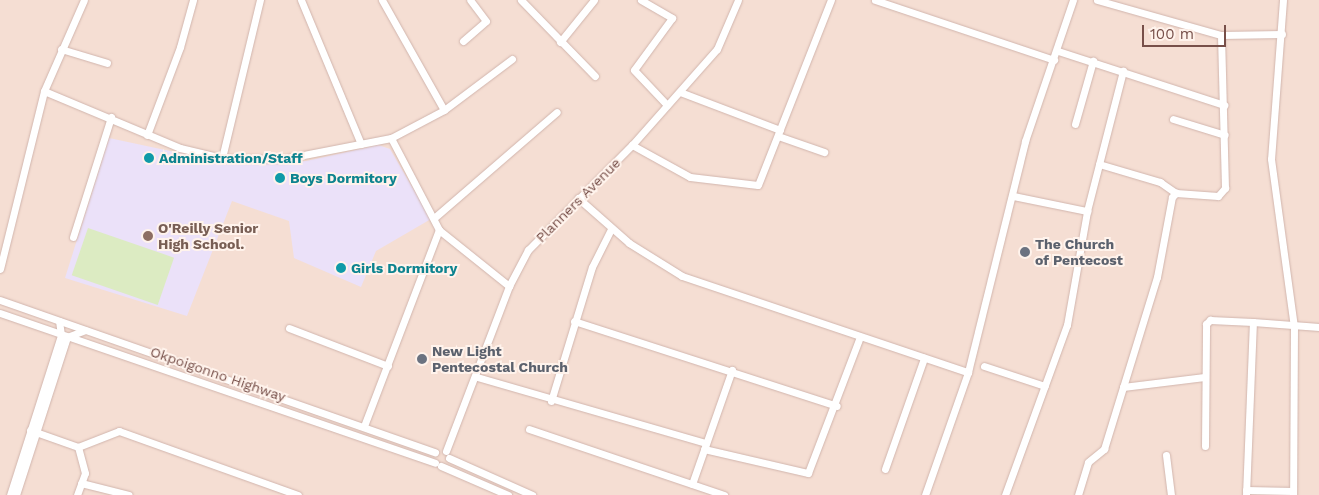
<!DOCTYPE html>
<style>
body{margin:0}
#map{position:relative;width:1319px;height:495px;overflow:hidden;background:#fdeee4;font-family:"Work Sans",sans-serif}
div>[style]{position:absolute}
[style*='--x']{left:calc(var(--x)*1px);top:calc(var(--y)*1px);width:calc(var(--w)*1px);rotate:calc(var(--a)*1deg)}
.residential>*{inset:0;background:#f5ded3;transform-origin:0 0}
.education>*{inset:0;background:#ebe1f9}
.green>*{inset:0;background:#dcebc2;transform-origin:0 0}
.roads{filter:drop-shadow(0 0 1px #d1b5ad) drop-shadow(0 0 1px #d1b5ad)}
.minor>*{height:7px;margin:-3.5px;padding:0 3.5px;transform-origin:3.5px;border-radius:3.5px;background:#fff}
.dots>*{width:14px;height:14px;translate:-50% -50%;box-sizing:border-box;border:2px solid #fff3ec;border-radius:50%}
span{translate:-50% -50%;white-space:nowrap;text-align:center;line-height:1.15;-webkit-text-stroke:4px #fff3ec;paint-order:stroke}
.culture-label{font-size:14px;color:#0d838f;font-weight:700}
.left{translate:0 -50%;text-align:left}
.street-label{font-size:14px;color:#774f49}
.education-label{font-size:14px;color:#785e54;font-weight:700}
.worship-label{font-size:14px;color:#5b616d;font-weight:700}
.scale{position:absolute;left:1142px;top:25px;width:84px;height:22px;box-sizing:border-box;border:2px solid #774f49;border-top:0;padding-left:6px;font-size:15px;line-height:18px;white-space:nowrap;color:#774f49;-webkit-text-stroke:4px #fff3ec;paint-order:stroke}
</style>
<div id="map">
<div class="residential">
<i style="left:0;top:0;width:1319px;height:495px"></i>
</div>
<div class="education">
<i style="clip-path:polygon(109px 138px,231px 164px,306px 161px,378px 145px,390px 149px,431px 219px,376px 251px,361px 287px,294px 258px,289px 221px,232px 201px,187px 316px,65px 278px)"></i>
</div>
<div class="green">
<i style="left:88px;top:228px;width:91px;height:50px;rotate:19deg"></i>
</div>
<div class="roads">
<div class="minor">
<i style="--x:301;--y:0;--w:156;--a:67.4"></i>
<i style="--x:382;--y:0;--w:126;--a:60.6"></i>
<i style="--x:521;--y:0;--w:106;--a:45.8"></i>
<i style="--x:641;--y:0;--w:36;--a:30"></i>
<i style="--x:672;--y:18;--w:64;--a:126.2"></i>
<i style="--x:634;--y:70;--w:48;--a:46.7"></i>
<i style="--x:875;--y:0;--w:189;--a:18.5"></i>
<i style="--x:1097;--y:0;--w:129;--a:15.8"></i>
<i style="--x:1221;--y:35;--w:61;--a:-0.9"></i>
<i style="--x:1283;--y:0;--w:159;--a:94.3"></i>
<i style="--x:1271;--y:159;--w:169;--a:82.2"></i>
<i style="--x:1294;--y:326;--w:169;--a:90.3"></i>
<i style="--x:463;--y:41;--w:30;--a:-41"></i>
<i style="--x:486;--y:21;--w:26;--a:-127"></i>
<i style="--x:560;--y:42;--w:54;--a:-51"></i>
<i style="--x:61;--y:49;--w:48;--a:16.9"></i>
<i style="--x:1058;--y:51;--w:175;--a:18"></i>
<i style="--x:44;--y:91;--w:147;--a:22.7"></i>
<i style="--x:180;--y:148;--w:43;--a:13.4"></i>
<i style="--x:222;--y:158;--w:61;--a:0.9"></i>
<i style="--x:283;--y:159;--w:110;--a:-11"></i>
<i style="--x:391;--y:138;--w:60;--a:-27.8"></i>
<i style="--x:444;--y:110;--w:85;--a:-36.9"></i>
<i style="--x:680;--y:92;--w:107;--a:20.8"></i>
<i style="--x:1173;--y:119;--w:54;--a:17.1"></i>
<i style="--x:1075;--y:124;--w:66;--a:-74.1"></i>
<i style="--x:147;--y:135;--w:94;--a:-69.4"></i>
<i style="--x:180;--y:47;--w:49;--a:-74.5"></i>
<i style="--x:778;--y:136;--w:49;--a:19.2"></i>
<i style="--x:391;--y:138;--w:104;--a:62.4"></i>
<i style="--x:439;--y:230;--w:90;--a:38.7"></i>
<i style="--x:632;--y:145;--w:66;--a:28.9"></i>
<i style="--x:690;--y:177;--w:68;--a:6.7"></i>
<i style="--x:758;--y:185;--w:199;--a:-68.5"></i>
<i style="--x:222;--y:158;--w:163;--a:-76.5"></i>
<i style="--x:1099;--y:164;--w:64;--a:16.4"></i>
<i style="--x:1160;--y:182;--w:19;--a:35"></i>
<i style="--x:1013;--y:196;--w:76;--a:11.5"></i>
<i style="--x:578;--y:198;--w:68;--a:41.4"></i>
<i style="--x:629;--y:243;--w:62;--a:31.9"></i>
<i style="--x:682;--y:276;--w:302;--a:18.6"></i>
<i style="--x:434;--y:218;--w:162;--a:-40.8"></i>
<i style="--x:73;--y:237;--w:126;--a:-72.4"></i>
<i style="--x:0;--y:269;--w:183;--a:-76.1"></i>
<i style="--x:44;--y:91;--w:99;--a:-66.3"></i>
<i style="--x:0;--y:300;--w:461;--a:19.3"></i>
<i style="--x:0;--y:313;--w:460;--a:19"></i>
<i style="--x:574;--y:321;--w:276;--a:17.9"></i>
<i style="--x:289;--y:328;--w:106;--a:21"></i>
<i style="--x:984;--y:366;--w:64;--a:18.2"></i>
<i style="--x:477;--y:377;--w:238;--a:16.1"></i>
<i style="--x:1123;--y:387;--w:82;--a:-7"></i>
<i style="--x:551;--y:401;--w:140;--a:-73"></i>
<i style="--x:592;--y:267;--w:42;--a:-63.4"></i>
<i style="--x:364;--y:426;--w:210;--a:-69.1"></i>
<i style="--x:529;--y:429;--w:206;--a:18.7"></i>
<i style="--x:30;--y:430;--w:51;--a:19.5"></i>
<i style="--x:78;--y:447;--w:44;--a:-21.3"></i>
<i style="--x:119;--y:431;--w:190;--a:19.7"></i>
<i style="--x:1205;--y:446;--w:122;--a:-89.5"></i>
<i style="--x:1206;--y:324;--w:6;--a:-45"></i>
<i style="--x:1210;--y:320;--w:43;--a:2.7"></i>
<i style="--x:704;--y:449;--w:107;--a:13"></i>
<i style="--x:808;--y:473;--w:146;--a:-69.1"></i>
<i style="--x:446;--y:451;--w:177;--a:-69.1"></i>
<i style="--x:509;--y:286;--w:41;--a:-62.2"></i>
<i style="--x:528;--y:250;--w:148;--a:-45.3"></i>
<i style="--x:632;--y:145;--w:128;--a:-48.5"></i>
<i style="--x:717;--y:49;--w:53;--a:-66.8"></i>
<i style="--x:1166;--y:455;--w:40;--a:82.9"></i>
<i style="--x:449;--y:458;--w:91;--a:24"></i>
<i style="--x:441;--y:466;--w:73;--a:23.4"></i>
<i style="--x:885;--y:469;--w:118;--a:-70.6"></i>
<i style="--x:81;--y:483;--w:49;--a:14"></i>
<i style="--x:692;--y:484;--w:121;--a:-70.7"></i>
<i style="--x:1246;--y:490;--w:47;--a:1.2"></i>
<i style="--x:10;--y:495;--w:168;--a:-72.3"></i>
<i style="--x:61;--y:335;--w:14;--a:-98"></i>
<i style="--x:16;--y:495;--w:166;--a:-72.1"></i>
<i style="--x:67;--y:337;--w:19;--a:-21"></i>
<i style="--x:77;--y:495;--w:23;--a:-70"></i>
<i style="--x:85;--y:473;--w:27;--a:-105"></i>
<i style="--x:925;--y:495;--w:130;--a:-70.7"></i>
<i style="--x:968;--y:372;--w:238;--a:-76.1"></i>
<i style="--x:1025;--y:141;--w:149;--a:-71.2"></i>
<i style="--x:1005;--y:495;--w:181;--a:-70"></i>
<i style="--x:1067;--y:325;--w:116;--a:-80"></i>
<i style="--x:1087;--y:211;--w:145;--a:-75.6"></i>
<i style="--x:1078;--y:495;--w:34;--a:-73"></i>
<i style="--x:1088;--y:462;--w:21;--a:-39"></i>
<i style="--x:1104;--y:449;--w:180;--a:-72.9"></i>
<i style="--x:1157;--y:277;--w:81;--a:-79.4"></i>
<i style="--x:1172;--y:197;--w:6;--a:-45"></i>
<i style="--x:1176;--y:193;--w:42;--a:4.1"></i>
<i style="--x:1218;--y:196;--w:11;--a:-49"></i>
<i style="--x:1225;--y:188;--w:153;--a:-91.5"></i>
<i style="--x:1246;--y:495;--w:173;--a:-87.7"></i>
<i style="--x:1253;--y:322;--w:66;--a:4.3"></i>
</div>
</div>
<div class="dots">
<i style="left:149px;top:158px;background:#0f9aa8"></i>
<i style="left:280px;top:178px;background:#0f9aa8"></i>
<i style="left:148px;top:236px;background:#8d6e63"></i>
<i style="left:1025px;top:252px;background:#6b7280"></i>
<i style="left:341px;top:268px;background:#0f9aa8"></i>
<i style="left:422px;top:359px;background:#6b7280"></i>
</div>
<div class="culture-label">
<span class="left" style="left:159px;top:158px">Administration/Staff</span>
<span class="left" style="left:290px;top:178px">Boys Dormitory</span>
<span class="left" style="left:351px;top:268px">Girls Dormitory</span>
</div>
<div class="street-label">
<span style="left:578px;top:200px;rotate:-45deg">Planners Avenue</span>
<span style="left:218px;top:374px;rotate:19deg">Okpoigonno Highway</span>
</div>
<div class="education-label">
<span class="left" style="left:158px;top:236px">O'Reilly Senior<br>High School.</span>
</div>
<div class="worship-label">
<span class="left" style="left:1035px;top:252px">The Church<br>of Pentecost</span>
<span class="left" style="left:432px;top:359px">New Light<br>Pentecostal Church</span>
</div>
<div class="scale">100 m</div>
</div>
